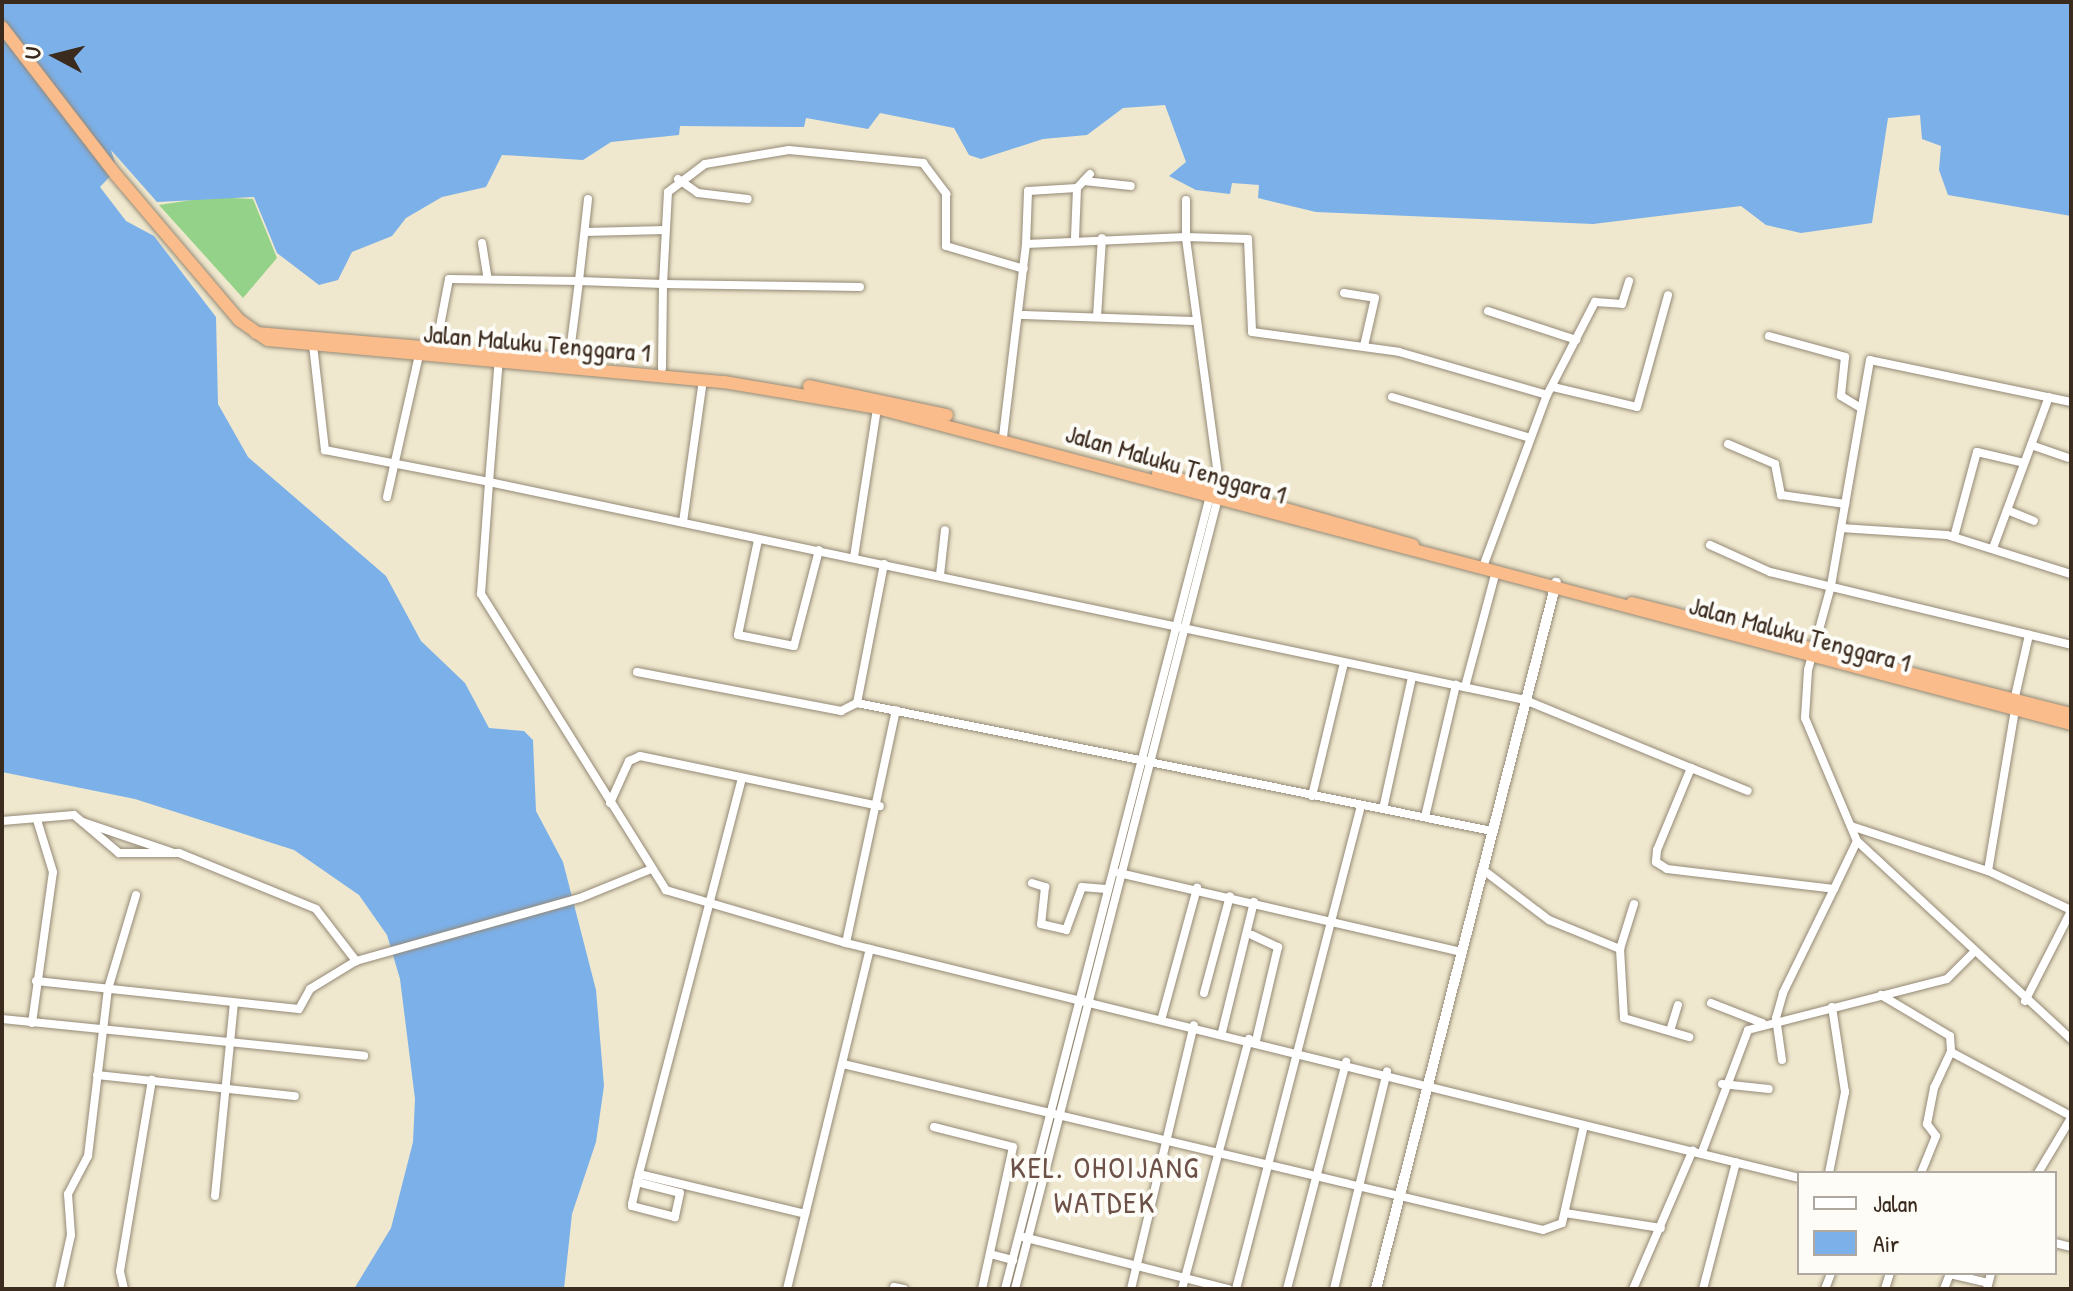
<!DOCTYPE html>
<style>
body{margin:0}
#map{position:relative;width:2073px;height:1291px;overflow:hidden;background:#efe8ce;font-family:"Patrick Hand",sans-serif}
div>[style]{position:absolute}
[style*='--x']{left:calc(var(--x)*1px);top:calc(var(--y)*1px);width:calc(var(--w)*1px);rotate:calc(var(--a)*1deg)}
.green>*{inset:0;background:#93d288}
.water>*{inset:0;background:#7cb0e9}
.roads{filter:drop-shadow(0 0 2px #958976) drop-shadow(0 0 2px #958976)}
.minor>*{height:8px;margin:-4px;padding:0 4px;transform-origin:4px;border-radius:4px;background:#fff}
.tertiary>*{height:10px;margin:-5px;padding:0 5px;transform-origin:5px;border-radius:5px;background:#fff}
.trunk>*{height:12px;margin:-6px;padding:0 6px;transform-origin:6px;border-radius:6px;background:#f9bc8a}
span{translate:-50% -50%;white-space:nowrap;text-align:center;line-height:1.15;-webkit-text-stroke:8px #fdfcf7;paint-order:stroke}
.street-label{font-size:26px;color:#3b2a1e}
.quarter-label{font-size:30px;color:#6d5047;letter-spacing:2px}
.frame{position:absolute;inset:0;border:4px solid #3b2a1e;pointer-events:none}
.legend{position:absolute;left:1797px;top:1171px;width:260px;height:104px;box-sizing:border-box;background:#fdfcf7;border:2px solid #afa8a0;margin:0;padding:10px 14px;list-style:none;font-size:24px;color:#3b2a1e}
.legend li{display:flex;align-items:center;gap:16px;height:40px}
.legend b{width:40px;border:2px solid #afa8a0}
.north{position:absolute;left:16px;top:16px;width:80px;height:80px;-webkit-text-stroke:6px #fdfcf7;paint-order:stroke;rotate:277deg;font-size:22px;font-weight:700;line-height:32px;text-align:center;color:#3b2a1e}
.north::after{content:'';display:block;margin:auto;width:28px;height:36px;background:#3b2a1e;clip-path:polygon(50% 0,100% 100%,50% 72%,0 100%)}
</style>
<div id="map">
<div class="green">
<i style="clip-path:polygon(211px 197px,253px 199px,277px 258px,243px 298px,159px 205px)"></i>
</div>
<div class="water">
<i style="clip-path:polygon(2071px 2px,2071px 216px,1948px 195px,1939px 170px,1941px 146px,1922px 139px,1920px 115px,1888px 118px,1872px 223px,1801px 233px,1766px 225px,1741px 206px,1593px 224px,1316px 212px,1258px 198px,1259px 185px,1232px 183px,1230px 194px,1196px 190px,1169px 176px,1186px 162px,1165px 105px,1123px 108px,1087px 135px,1043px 139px,981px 159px,969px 155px,954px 128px,880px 113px,868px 129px,806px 118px,804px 127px,680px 126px,679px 135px,611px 142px,583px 160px,502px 155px,486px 187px,442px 197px,406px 218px,392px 236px,352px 252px,338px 280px,319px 285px,277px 253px,254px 197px,157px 202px,111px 150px,117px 169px,100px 187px,126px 221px,154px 236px,216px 317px,218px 404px,248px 457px,386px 576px,421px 641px,465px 683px,489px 728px,524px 731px,533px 740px,536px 811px,563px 862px,596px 990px,604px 1086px,596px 1142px,572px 1214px,564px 1289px,354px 1289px,391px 1228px,413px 1142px,415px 1099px,400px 979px,387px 935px,359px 895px,294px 850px,135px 799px,2px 772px,2px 2px)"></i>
</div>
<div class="roads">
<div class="minor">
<i style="--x:678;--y:179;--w:24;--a:35"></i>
<i style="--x:698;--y:193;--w:50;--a:6.8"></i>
<i style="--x:1084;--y:181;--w:47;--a:6.1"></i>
<i style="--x:588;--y:199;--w:82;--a:96.3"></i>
<i style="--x:579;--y:281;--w:84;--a:2"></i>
<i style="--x:663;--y:284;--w:84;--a:90.7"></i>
<i style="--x:585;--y:232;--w:80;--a:-1.4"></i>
<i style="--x:1075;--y:238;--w:50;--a:-87.7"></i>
<i style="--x:1077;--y:188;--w:19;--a:-47"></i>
<i style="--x:482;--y:243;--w:36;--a:81"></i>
<i style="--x:1026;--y:244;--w:53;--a:-87.8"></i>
<i style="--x:1028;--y:191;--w:49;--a:-3.5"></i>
<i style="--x:860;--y:287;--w:197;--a:-179.1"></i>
<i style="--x:663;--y:284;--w:92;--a:-86.9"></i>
<i style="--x:668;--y:192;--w:46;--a:-37.1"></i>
<i style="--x:705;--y:164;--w:85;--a:-9.5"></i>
<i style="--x:789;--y:150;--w:135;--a:5.5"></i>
<i style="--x:923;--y:163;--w:39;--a:53"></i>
<i style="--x:946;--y:194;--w:52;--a:90"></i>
<i style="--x:946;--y:246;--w:81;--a:16.4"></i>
<i style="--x:1344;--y:293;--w:31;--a:9"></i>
<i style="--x:1375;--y:298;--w:49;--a:102.9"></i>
<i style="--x:1488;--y:311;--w:93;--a:18.2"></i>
<i style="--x:1021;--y:315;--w:175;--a:2"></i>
<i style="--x:1097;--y:317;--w:79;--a:-86.4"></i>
<i style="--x:1769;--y:336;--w:79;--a:15.4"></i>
<i style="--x:1845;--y:357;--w:39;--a:96"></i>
<i style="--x:1841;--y:396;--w:21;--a:31"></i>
<i style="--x:313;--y:345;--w:106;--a:83.5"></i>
<i style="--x:325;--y:450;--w:167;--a:11"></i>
<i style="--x:489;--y:482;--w:125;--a:-85.4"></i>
<i style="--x:436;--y:347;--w:69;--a:-79.2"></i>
<i style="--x:449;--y:279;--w:130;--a:0.9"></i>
<i style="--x:579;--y:281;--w:80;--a:97.2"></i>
<i style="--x:1553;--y:387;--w:86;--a:13.4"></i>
<i style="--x:1637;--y:407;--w:116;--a:-74.5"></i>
<i style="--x:1392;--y:397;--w:144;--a:16.5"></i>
<i style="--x:2071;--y:402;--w:205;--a:-168.2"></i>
<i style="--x:1870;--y:360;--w:229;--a:99.8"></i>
<i style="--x:1831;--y:586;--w:87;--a:105.3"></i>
<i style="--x:1808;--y:670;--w:48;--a:93.6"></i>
<i style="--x:1805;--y:718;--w:134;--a:67.1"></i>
<i style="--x:1857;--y:841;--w:292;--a:42.8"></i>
<i style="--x:1003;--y:437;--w:194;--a:-83.2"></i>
<i style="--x:1026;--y:244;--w:160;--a:-2.5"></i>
<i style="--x:1186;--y:237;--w:37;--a:-90"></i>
<i style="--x:1728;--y:444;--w:51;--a:23.1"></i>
<i style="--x:1775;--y:464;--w:32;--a:79"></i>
<i style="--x:1781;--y:495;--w:65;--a:8"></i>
<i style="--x:2031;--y:445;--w:39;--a:19"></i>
<i style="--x:387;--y:497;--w:146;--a:-77.3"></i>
<i style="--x:2007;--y:510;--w:29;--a:22"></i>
<i style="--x:683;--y:522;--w:144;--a:-82"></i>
<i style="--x:1841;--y:528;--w:106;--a:3.8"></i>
<i style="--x:1947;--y:535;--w:130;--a:17.5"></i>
<i style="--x:1954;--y:537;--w:88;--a:-74.9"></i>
<i style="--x:1977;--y:452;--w:48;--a:13.2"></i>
<i style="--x:758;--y:540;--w:97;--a:101.9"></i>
<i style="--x:738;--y:635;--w:57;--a:11.1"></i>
<i style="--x:794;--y:646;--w:99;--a:-75.4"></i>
<i style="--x:1710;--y:545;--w:66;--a:24.2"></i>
<i style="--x:1770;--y:572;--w:310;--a:13.6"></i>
<i style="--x:1993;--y:548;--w:161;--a:-69.7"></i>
<i style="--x:854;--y:557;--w:151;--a:-81.2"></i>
<i style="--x:884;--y:564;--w:142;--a:101"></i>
<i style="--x:857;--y:703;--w:648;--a:11.4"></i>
<i style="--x:1484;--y:564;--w:180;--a:-69.6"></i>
<i style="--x:1547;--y:395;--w:105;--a:-62.7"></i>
<i style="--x:1595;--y:302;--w:27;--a:4"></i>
<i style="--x:1622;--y:304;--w:24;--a:-73"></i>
<i style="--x:940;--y:575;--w:45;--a:-83.7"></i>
<i style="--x:637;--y:672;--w:208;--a:10.8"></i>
<i style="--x:841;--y:711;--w:18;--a:-27"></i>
<i style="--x:1465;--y:687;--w:116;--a:-75"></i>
<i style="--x:2014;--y:701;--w:68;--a:-77.2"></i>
<i style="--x:1691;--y:768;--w:61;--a:22"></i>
<i style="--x:742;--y:778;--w:409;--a:104.6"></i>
<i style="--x:639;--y:1174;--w:171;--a:13.5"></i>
<i style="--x:1312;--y:796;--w:137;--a:-76.5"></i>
<i style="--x:610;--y:803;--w:46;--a:-65.7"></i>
<i style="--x:629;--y:761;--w:12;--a:-24"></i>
<i style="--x:640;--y:756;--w:245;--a:11.8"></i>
<i style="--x:1383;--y:809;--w:135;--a:-77.6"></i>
<i style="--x:1425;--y:817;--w:136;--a:-76.8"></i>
<i style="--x:2;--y:821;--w:72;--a:-4.8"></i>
<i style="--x:74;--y:815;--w:59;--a:40.2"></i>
<i style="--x:119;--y:853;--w:60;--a:0"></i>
<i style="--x:179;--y:853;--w:148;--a:22.2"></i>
<i style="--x:316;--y:909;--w:66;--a:52.4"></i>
<i style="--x:356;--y:961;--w:233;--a:-15.7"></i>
<i style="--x:580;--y:898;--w:74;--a:-22.1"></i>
<i style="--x:83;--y:822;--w:93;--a:18.8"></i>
<i style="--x:1851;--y:826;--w:144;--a:18.2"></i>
<i style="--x:1988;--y:871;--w:92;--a:25.2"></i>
<i style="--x:1482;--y:869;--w:84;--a:37.3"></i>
<i style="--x:1549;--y:920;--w:77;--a:22.2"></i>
<i style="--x:1988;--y:871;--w:163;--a:-80.5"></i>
<i style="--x:1119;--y:873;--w:351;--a:13"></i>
<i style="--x:1032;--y:883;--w:14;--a:17"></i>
<i style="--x:1045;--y:887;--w:37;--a:96"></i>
<i style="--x:1041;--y:924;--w:26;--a:13"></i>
<i style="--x:1066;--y:930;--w:46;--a:-69.6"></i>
<i style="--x:1082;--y:887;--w:24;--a:5"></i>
<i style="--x:1634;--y:904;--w:47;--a:107.3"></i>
<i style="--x:1620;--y:949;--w:69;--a:86.7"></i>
<i style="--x:1624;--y:1018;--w:68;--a:16.3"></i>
<i style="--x:1252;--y:935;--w:29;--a:25"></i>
<i style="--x:1278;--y:947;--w:97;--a:103.2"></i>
<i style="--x:846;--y:943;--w:238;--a:-77.9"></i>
<i style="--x:36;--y:981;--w:264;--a:6.1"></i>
<i style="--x:299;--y:1009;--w:23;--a:-61"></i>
<i style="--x:310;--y:989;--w:54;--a:-31.3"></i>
<i style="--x:1204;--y:993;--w:100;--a:-75"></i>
<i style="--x:1881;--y:995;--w:80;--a:30.7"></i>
<i style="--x:1950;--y:1036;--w:16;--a:86"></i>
<i style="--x:2025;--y:1001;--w:101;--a:-62.9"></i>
<i style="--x:1711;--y:1003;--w:55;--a:21.4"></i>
<i style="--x:1162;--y:1017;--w:134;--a:-74.8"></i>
<i style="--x:2;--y:1019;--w:364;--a:5.8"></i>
<i style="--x:32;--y:1023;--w:152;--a:-82.1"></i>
<i style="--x:53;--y:872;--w:54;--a:-107.1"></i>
<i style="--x:1670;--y:1031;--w:27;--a:-73"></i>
<i style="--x:1222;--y:1032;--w:134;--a:-76.2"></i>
<i style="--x:1782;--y:1060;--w:42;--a:-98.1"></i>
<i style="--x:1776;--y:1018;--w:26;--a:-74"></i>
<i style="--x:1783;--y:993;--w:116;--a:-63.9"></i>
<i style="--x:843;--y:1064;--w:719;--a:13.34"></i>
<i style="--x:1543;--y:1230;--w:20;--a:-20"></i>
<i style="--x:1562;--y:1223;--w:100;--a:-77.3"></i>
<i style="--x:97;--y:1075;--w:199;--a:6.1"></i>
<i style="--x:1722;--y:1084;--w:47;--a:6.1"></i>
<i style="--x:934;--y:1127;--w:81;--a:14.2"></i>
<i style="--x:1013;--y:1147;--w:145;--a:102.3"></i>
<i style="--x:1702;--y:1152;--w:130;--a:-69.3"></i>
<i style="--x:1748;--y:1030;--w:205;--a:-14.4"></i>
<i style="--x:1947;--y:979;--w:35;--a:-45"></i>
<i style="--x:1829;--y:1173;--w:83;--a:-78.8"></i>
<i style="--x:1845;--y:1092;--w:86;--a:-98.7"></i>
<i style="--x:1921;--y:1173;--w:40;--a:-68"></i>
<i style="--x:1936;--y:1136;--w:15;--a:-127"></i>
<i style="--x:1927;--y:1124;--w:37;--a:-79"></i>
<i style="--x:1934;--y:1088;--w:40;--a:-65"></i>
<i style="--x:1951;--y:1052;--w:136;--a:28.1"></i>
<i style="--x:2038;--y:1173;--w:64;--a:-59"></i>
<i style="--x:1799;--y:1178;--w:982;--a:-166.15"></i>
<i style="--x:846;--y:943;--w:188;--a:-163.6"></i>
<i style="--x:666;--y:890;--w:349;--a:-122"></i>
<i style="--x:481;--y:594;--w:112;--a:-85.9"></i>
<i style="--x:489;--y:482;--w:1059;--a:11.88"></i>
<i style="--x:1525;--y:700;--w:179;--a:22.3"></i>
<i style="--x:1691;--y:768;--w:89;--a:112.5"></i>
<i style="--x:1657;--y:850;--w:12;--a:95"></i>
<i style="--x:1656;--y:862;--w:13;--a:32"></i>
<i style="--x:1667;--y:869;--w:168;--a:6.8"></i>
<i style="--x:1834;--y:889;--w:53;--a:-64.4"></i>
<i style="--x:637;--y:1182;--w:44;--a:14.3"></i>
<i style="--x:680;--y:1193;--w:25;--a:102"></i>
<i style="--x:675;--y:1217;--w:44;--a:-165.7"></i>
<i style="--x:632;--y:1206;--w:2;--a:-90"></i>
<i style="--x:632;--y:1204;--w:23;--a:-77"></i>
<i style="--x:637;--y:1182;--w:8;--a:-76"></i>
<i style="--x:215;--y:1196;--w:194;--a:-84.4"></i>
<i style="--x:1565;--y:1213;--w:97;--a:8.9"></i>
<i style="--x:1023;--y:1237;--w:212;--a:14.2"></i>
<i style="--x:2055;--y:1243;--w:16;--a:14"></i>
<i style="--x:990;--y:1254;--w:24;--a:15"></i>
<i style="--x:1950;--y:1274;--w:39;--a:13"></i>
<i style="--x:894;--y:1287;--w:10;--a:11"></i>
<i style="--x:59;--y:1289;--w:55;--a:-77.5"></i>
<i style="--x:71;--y:1235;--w:41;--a:-94.2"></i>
<i style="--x:68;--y:1194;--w:43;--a:-62.2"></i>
<i style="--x:88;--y:1156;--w:168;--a:-83.2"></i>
<i style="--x:108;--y:989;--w:98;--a:-73.4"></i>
<i style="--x:124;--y:1289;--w:18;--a:-103"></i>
<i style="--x:120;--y:1271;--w:194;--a:-80.5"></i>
<i style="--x:787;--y:1289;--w:350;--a:-76.3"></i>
<i style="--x:1005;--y:1289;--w:823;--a:-75.51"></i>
<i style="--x:1015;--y:1289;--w:825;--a:-75.61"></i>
<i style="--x:1220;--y:490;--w:255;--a:-97.7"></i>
<i style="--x:1186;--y:237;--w:62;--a:1.8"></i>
<i style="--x:1248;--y:239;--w:93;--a:87.5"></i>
<i style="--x:1252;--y:332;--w:148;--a:7.7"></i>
<i style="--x:1399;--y:352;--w:154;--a:16.2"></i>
<i style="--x:1131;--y:1289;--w:271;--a:-76.6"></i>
<i style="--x:1182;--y:1289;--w:259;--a:-75"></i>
<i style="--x:1236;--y:1289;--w:500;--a:-75.5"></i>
<i style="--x:1287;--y:1289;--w:235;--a:-75.4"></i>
<i style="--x:1334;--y:1289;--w:224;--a:-76.3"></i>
<i style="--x:1633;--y:1289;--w:151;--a:-66.7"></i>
<i style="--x:1703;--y:1289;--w:131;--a:-75.4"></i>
<i style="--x:1825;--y:1289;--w:17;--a:-69"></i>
<i style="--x:1885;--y:1289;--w:17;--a:-73"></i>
<i style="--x:1944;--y:1289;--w:17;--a:-69"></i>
<i style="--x:1987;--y:1289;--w:16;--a:-76"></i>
</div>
<div class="tertiary">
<i style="--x:1376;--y:1289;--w:729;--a:-75.7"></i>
</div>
<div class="trunk">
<i style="--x:2;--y:27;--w:187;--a:52.4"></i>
<i style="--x:116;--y:175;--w:190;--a:49.7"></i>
<i style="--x:239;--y:320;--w:35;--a:35"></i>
<i style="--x:268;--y:340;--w:458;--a:5.3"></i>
<i style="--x:724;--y:382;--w:155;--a:9.6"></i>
<i style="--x:877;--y:408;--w:1235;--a:14.82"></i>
<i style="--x:256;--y:333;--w:321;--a:4.8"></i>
<i style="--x:809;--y:386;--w:141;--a:11.9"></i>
<i style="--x:1158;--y:473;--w:265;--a:15.8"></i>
<i style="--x:1632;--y:603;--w:453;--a:14.2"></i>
</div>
</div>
<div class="street-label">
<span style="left:537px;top:343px;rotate:5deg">Jalan Maluku Tenggara 1</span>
<span style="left:1176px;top:464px;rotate:16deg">Jalan Maluku Tenggara 1</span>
<span style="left:1800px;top:634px;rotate:15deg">Jalan Maluku Tenggara 1</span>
</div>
<div class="quarter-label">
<span style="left:1105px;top:1184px">KEL. OHOIJANG<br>WATDEK</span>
</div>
<div class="frame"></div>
<ul class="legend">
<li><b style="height:10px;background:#fff"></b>Jalan</li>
<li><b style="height:22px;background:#7cb0e9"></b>Air</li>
</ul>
<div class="north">U</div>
</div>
